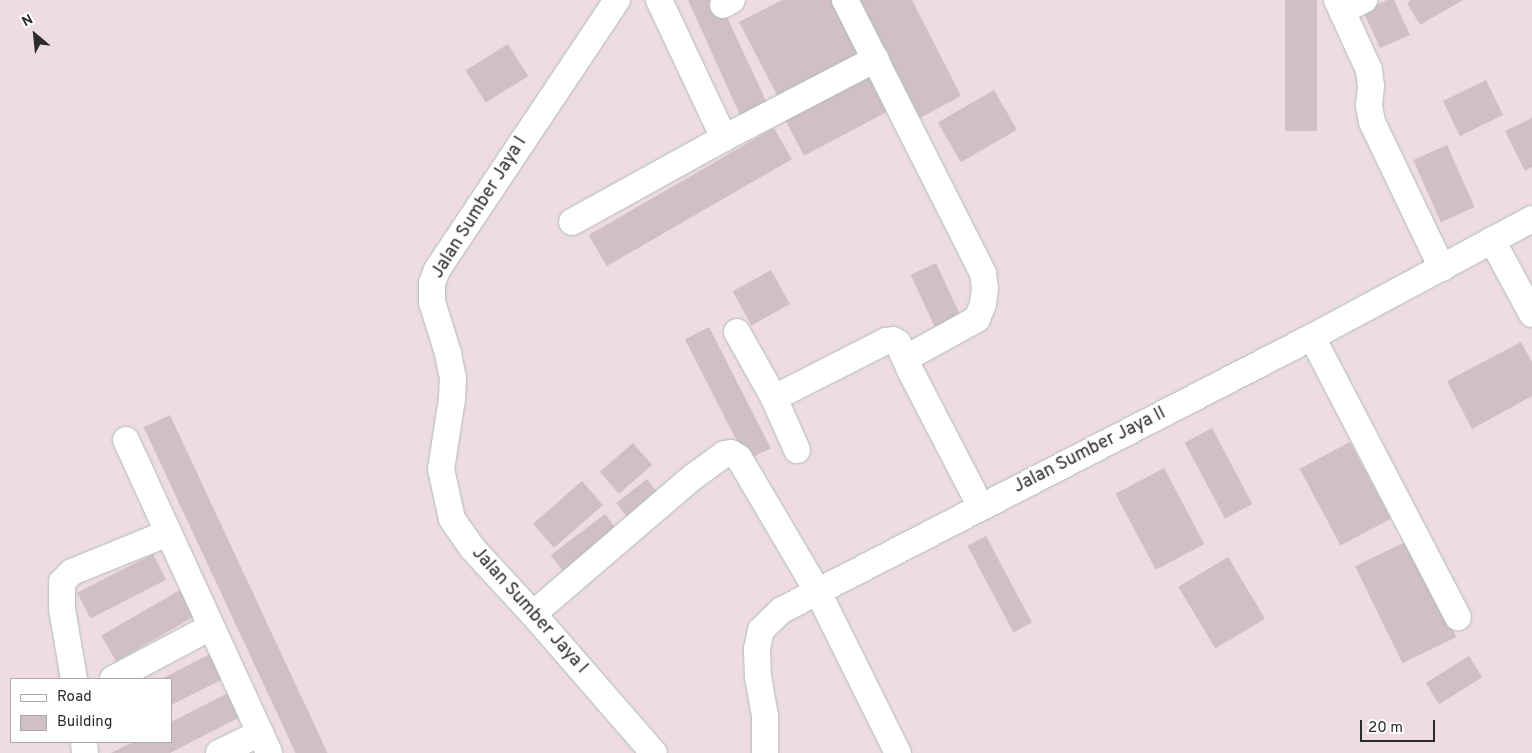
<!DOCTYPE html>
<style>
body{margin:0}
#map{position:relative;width:1532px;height:753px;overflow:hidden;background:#eedce2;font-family:Overpass,sans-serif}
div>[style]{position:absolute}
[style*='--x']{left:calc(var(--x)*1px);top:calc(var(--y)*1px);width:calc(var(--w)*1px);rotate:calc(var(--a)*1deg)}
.building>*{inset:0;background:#d0c0c5;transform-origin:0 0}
.roads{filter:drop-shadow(0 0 1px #acbcbb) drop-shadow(0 0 1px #acbcbb)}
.minor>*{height:26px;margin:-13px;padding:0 13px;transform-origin:13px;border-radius:13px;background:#fff}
span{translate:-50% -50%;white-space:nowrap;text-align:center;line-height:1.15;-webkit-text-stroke:5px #fff;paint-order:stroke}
.street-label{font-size:18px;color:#2b2b2b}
.legend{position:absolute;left:10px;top:678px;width:162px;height:65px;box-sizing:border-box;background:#fff;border:1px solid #aaa;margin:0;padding:6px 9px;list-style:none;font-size:15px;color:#2b2b2b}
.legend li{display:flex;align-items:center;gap:10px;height:25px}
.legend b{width:25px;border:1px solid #aaa}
.north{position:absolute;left:10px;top:10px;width:50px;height:50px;-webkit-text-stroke:4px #fff;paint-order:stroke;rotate:332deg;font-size:14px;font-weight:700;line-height:20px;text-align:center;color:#2b2b2b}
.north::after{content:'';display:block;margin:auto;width:18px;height:22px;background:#2b2b2b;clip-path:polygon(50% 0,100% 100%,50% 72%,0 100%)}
.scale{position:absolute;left:1360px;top:720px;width:75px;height:22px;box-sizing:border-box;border:2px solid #2b2b2b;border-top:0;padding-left:6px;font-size:15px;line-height:18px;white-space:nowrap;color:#2b2b2b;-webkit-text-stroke:4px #fff;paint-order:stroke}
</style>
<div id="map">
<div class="building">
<i style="clip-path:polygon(688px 0,719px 0,767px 103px,740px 115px)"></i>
<i style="clip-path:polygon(782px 0,837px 0,863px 52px,777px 95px,739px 22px)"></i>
<i style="clip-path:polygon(860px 0,912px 0,961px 96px,920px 118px)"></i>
<i style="left:1285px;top:0;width:32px;height:131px"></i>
<i style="clip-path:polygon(1387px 0,1394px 0,1410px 35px,1380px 48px,1363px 11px)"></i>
<i style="clip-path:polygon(1411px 0,1463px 0,1420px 25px,1407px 3px)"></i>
<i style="left:508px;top:44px;width:38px;height:50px;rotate:58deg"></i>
<i style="left:871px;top:75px;width:40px;height:97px;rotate:62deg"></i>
<i style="left:1486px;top:80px;width:39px;height:48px;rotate:64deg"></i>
<i style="left:994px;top:90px;width:46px;height:65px;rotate:60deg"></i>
<i style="clip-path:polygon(1532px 118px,1532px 167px,1525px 171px,1505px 131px)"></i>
<i style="left:774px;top:128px;width:36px;height:214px;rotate:60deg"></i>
<i style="left:1447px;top:145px;width:68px;height:37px;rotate:66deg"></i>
<i style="left:936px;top:263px;width:60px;height:28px;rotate:65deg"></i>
<i style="left:771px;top:270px;width:39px;height:44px;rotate:61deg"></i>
<i style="left:709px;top:327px;width:136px;height:27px;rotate:63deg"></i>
<i style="clip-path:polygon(1521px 342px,1532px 362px,1532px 396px,1472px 429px,1447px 381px)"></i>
<i style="left:170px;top:415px;width:373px;height:29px;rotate:65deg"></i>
<i style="left:1212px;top:428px;width:86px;height:31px;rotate:62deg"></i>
<i style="left:1350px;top:442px;width:87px;height:57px;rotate:62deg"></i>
<i style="left:633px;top:443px;width:29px;height:44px;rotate:49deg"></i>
<i style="left:1164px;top:468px;width:86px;height:55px;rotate:62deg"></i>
<i style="left:647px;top:479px;width:23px;height:39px;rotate:52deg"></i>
<i style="left:582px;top:481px;width:32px;height:65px;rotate:49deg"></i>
<i style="left:605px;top:514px;width:21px;height:68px;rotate:53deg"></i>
<i style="left:986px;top:536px;width:98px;height:21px;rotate:62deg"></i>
<i style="left:1409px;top:540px;width:108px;height:60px;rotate:64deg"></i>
<i style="left:153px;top:554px;width:29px;height:85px;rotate:63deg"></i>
<i style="left:1228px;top:557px;width:72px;height:58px;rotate:59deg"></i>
<i style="left:180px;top:590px;width:30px;height:91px;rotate:60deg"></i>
<i style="clip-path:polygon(210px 654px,223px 679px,171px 705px,171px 679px,161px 679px)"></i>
<i style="left:1469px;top:656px;width:25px;height:51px;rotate:58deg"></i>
<i style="clip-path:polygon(228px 693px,240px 717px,170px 753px,111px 753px,133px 742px,171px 742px,171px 722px)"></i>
</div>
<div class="roads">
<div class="minor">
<i style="--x:617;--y:0;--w:324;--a:123.7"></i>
<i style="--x:437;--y:270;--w:14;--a:111"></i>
<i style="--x:432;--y:283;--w:19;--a:90"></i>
<i style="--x:432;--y:302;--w:53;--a:72.6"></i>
<i style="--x:448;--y:353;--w:25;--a:79"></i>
<i style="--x:453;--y:378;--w:21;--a:93"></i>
<i style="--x:452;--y:399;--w:71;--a:98.9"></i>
<i style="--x:441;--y:469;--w:51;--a:77.6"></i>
<i style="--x:452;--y:519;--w:35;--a:55"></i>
<i style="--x:472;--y:548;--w:90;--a:47.3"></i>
<i style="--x:533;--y:614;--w:184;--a:49"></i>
<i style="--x:659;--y:0;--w:153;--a:64.8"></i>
<i style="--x:845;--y:0;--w:306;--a:63.2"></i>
<i style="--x:983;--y:273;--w:16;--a:83"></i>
<i style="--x:985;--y:289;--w:15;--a:98"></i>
<i style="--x:983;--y:304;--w:16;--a:112"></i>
<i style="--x:977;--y:319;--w:81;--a:151.2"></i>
<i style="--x:1337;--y:0;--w:77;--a:65.4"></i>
<i style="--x:1369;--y:70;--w:16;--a:83"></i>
<i style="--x:1371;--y:86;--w:20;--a:96"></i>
<i style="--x:1369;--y:106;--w:16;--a:79"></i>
<i style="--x:1372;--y:122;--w:162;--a:64.4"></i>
<i style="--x:723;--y:5;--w:10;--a:-29"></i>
<i style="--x:1342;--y:11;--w:25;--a:-27"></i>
<i style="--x:572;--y:222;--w:174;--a:-28.9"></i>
<i style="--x:724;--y:138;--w:171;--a:-27.5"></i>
<i style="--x:1492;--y:240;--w:84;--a:61.6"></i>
<i style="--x:737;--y:332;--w:76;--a:60.7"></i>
<i style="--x:1312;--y:337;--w:316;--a:62.5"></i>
<i style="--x:126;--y:440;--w:344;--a:65.4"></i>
<i style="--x:797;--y:450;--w:57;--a:-113.9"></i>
<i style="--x:774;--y:398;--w:126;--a:-27"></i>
<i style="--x:886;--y:341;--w:7;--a:-8"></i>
<i style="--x:893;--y:340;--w:6;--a:31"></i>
<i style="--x:898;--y:343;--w:32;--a:66"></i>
<i style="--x:911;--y:372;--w:152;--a:62.6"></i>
<i style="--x:533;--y:614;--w:211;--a:-40.6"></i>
<i style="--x:693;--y:477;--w:39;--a:-36"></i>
<i style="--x:725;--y:454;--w:6;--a:-9"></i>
<i style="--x:731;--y:453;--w:9;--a:32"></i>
<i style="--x:739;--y:458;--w:156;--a:59.5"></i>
<i style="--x:818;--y:592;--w:180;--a:63.6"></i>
<i style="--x:74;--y:679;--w:71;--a:-99.7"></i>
<i style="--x:62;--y:609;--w:27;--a:-90"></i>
<i style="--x:62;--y:582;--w:14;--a:-45"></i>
<i style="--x:72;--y:572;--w:104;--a:-22.1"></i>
<i style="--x:113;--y:679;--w:111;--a:-28"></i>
<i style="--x:84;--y:742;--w:11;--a:85"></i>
<i style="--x:219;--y:753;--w:46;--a:-26"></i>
<i style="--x:765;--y:753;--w:37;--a:-90"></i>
<i style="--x:765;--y:716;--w:39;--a:-100"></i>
<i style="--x:758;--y:678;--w:29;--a:-92"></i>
<i style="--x:757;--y:649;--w:19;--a:-78"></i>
<i style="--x:761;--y:630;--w:29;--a:-44"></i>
<i style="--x:782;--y:610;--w:596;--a:-27.25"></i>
<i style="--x:1312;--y:337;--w:250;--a:-28.2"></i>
</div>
</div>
<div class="street-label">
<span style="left:480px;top:208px;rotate:-58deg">Jalan Sumber Jaya I</span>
<span style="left:1090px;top:451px;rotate:-27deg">Jalan Sumber Jaya II</span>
<span style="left:529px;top:611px;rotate:48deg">Jalan Sumber Jaya I</span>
</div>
<ul class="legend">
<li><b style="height:6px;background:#fff"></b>Road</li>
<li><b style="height:14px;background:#d0c0c5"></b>Building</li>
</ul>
<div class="north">N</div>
<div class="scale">20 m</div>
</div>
